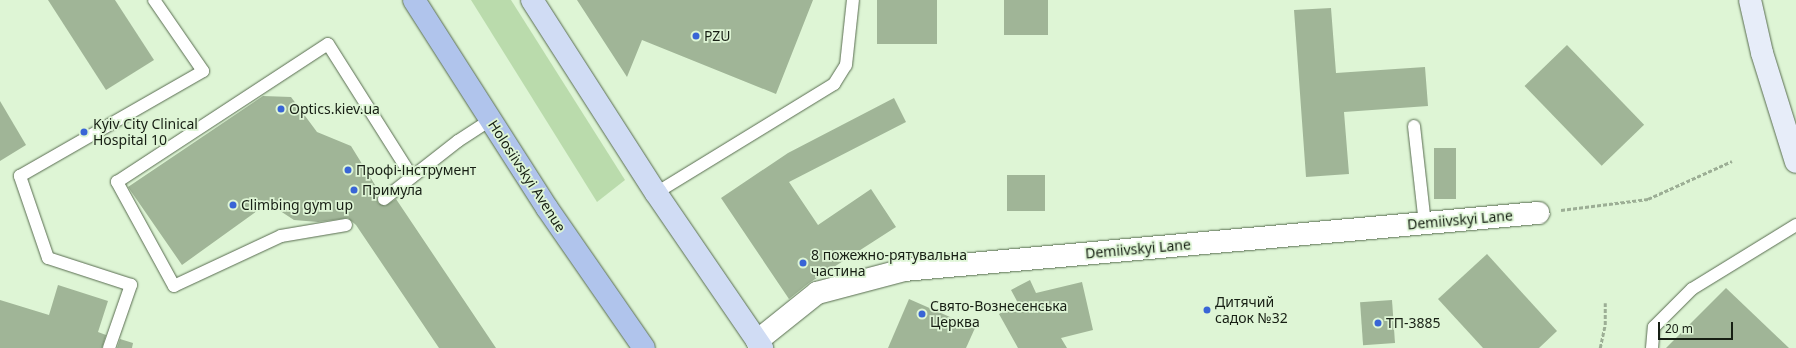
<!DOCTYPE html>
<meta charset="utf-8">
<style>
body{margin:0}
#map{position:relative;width:1796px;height:348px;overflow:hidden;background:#def5d5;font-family:"Noto Sans",sans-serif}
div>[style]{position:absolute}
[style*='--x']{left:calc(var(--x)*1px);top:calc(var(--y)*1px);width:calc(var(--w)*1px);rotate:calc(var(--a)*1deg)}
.green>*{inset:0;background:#badbac}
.building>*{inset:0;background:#a0b597;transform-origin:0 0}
.path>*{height:2.5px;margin-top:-1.25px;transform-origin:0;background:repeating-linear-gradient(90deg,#9cae95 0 4px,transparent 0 6px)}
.roads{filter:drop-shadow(0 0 1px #586c50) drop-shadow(0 0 1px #586c50)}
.lane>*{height:12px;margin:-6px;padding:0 6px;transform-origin:6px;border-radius:6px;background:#fff}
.street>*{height:22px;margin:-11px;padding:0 11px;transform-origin:11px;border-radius:11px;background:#fff}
.secondary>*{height:22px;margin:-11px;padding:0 11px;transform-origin:11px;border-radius:11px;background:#e7edf9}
.primary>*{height:22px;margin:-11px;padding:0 11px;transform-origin:11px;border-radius:11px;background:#d0dcf4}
.highway>*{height:22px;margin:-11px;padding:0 11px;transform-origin:11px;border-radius:11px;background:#b0c4ec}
.dots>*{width:11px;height:11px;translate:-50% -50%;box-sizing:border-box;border:2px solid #def5d5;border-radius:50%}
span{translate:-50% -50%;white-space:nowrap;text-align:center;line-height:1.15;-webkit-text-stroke:3.5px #def5d5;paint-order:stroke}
.poi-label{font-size:14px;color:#171f14}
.left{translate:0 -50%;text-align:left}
.street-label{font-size:14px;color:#171f14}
.scale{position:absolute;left:1658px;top:322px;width:75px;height:18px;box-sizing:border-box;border:2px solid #171f14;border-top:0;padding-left:5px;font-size:12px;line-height:14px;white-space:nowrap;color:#171f14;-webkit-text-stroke:3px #def5d5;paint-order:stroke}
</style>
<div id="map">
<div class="green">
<i style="clip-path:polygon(471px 0,511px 0,625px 180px,597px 202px)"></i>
</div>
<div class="building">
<i style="clip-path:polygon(48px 0,115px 0,154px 60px,106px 90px)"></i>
<i style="clip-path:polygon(577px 0,813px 0,776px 94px,642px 40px,627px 77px)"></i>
<i style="left:877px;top:0;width:60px;height:44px"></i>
<i style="left:1004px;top:0;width:44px;height:35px"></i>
<i style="clip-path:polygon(1331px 8px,1336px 73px,1425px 67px,1428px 106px,1344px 112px,1349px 174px,1306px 177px,1294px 10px)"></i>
<i style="left:1567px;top:45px;width:111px;height:59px;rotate:46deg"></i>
<i style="clip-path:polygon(263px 96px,291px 97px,317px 132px,351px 146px,380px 193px,377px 197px,378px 203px,385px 206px,396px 199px,496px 348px,439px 348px,356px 225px,348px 218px,318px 222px,294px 220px,268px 203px,182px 265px,128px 187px)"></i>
<i style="clip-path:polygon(894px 98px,906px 122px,789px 182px,818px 225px,871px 189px,896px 227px,809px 283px,789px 299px,721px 198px,788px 153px)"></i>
<i style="clip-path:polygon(0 101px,26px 145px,0 161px)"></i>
<i style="left:1434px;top:148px;width:22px;height:51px"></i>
<i style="left:1007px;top:175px;width:38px;height:36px"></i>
<i style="clip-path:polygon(1487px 254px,1557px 331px,1539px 348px,1483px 348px,1438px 299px)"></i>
<i style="clip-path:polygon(1030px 280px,1036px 293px,1082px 282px,1093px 330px,1061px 338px,1067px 348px,1018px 348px,999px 314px,1018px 303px,1011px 290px)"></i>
<i style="clip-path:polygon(58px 285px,108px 301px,98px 332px,106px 335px,102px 348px,0 348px,0 300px,49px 315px)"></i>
<i style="clip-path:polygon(1726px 288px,1789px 348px,1666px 348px)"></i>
<i style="clip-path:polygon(909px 299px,975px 328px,966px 348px,888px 348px)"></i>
<i style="left:1392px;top:300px;width:43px;height:32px;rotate:86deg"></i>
<i style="clip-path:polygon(120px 339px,133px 343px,132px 348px,117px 348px)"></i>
</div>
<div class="path">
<i style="--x:1561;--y:210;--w:88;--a:-7.2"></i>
<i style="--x:1648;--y:199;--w:92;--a:-24.3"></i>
<i style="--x:1600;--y:348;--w:24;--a:-78"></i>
<i style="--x:1605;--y:325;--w:22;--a:-90"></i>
</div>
<div class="roads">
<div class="lane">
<i style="--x:1414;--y:126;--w:99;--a:83.6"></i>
<i style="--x:656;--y:193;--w:209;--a:-31.5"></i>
<i style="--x:834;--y:84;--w:22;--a:-58"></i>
<i style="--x:846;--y:65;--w:65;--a:-83.9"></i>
<i style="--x:384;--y:199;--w:94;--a:-38.1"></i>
<i style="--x:458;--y:141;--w:38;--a:-33"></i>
<i style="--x:346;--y:225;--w:66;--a:170.4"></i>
<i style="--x:281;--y:236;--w:118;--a:155"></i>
<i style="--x:174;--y:286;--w:119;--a:-118.7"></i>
<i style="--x:117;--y:182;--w:252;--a:-33.2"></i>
<i style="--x:328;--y:44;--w:157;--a:57.7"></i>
<i style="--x:109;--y:348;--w:67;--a:-70.8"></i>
<i style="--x:131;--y:285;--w:87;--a:-162"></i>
<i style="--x:48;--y:258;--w:87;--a:-108.9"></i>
<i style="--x:20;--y:176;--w:211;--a:-29.8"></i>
<i style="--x:203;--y:71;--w:86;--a:-124.6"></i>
<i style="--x:1652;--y:348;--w:21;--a:-85"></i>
<i style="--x:1654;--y:327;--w:54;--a:-45"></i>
<i style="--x:1692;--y:289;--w:122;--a:-31.6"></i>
</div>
<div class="street">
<i style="--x:757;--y:341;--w:77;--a:-38.7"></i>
<i style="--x:817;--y:293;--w:90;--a:-14.8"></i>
<i style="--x:904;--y:270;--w:637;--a:-5.14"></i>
</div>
<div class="secondary">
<i style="--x:1750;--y:0;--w:54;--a:77.2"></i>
<i style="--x:1762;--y:53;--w:114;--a:72.7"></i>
</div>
<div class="primary">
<i style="--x:532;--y:0;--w:229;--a:57.3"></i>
<i style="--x:656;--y:193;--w:188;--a:55.6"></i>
</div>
<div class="highway">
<i style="--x:414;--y:0;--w:247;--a:57.4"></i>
<i style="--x:547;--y:208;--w:170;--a:55.3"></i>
</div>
</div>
<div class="dots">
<i style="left:696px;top:36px;background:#3965d6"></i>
<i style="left:281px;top:109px;background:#3965d6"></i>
<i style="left:84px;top:132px;background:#3965d6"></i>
<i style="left:348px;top:170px;background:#3965d6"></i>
<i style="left:354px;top:190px;background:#3965d6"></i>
<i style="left:233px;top:205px;background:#3965d6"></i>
<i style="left:803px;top:263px;background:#3965d6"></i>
<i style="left:1207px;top:310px;background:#3965d6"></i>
<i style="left:922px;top:314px;background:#3965d6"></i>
<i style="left:1378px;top:323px;background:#3965d6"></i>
</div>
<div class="poi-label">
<span class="left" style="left:704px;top:36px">PZU</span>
<span class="left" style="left:289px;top:109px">Optics.kiev.ua</span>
<span class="left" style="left:93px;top:132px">Kyiv City Clinical<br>Hospital 10</span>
<span class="left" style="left:356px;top:170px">Профі-Інструмент</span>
<span class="left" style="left:362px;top:190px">Примула</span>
<span class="left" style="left:241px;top:205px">Climbing gym up</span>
<span class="left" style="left:811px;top:263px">8 пожежно-рятувальна<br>частина</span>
<span class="left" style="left:1215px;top:310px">Дитячий<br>садок №32</span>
<span class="left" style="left:930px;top:314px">Свято-Вознесенська<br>Церква</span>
<span class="left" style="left:1386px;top:323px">ТП-3885</span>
</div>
<div class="street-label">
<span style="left:527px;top:176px;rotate:57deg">Holosiivskyi Avenue</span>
<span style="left:1460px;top:220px;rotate:-5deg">Demiivskyi Lane</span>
<span style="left:1138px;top:249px;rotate:-5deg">Demiivskyi Lane</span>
</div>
<div class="scale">20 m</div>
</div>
